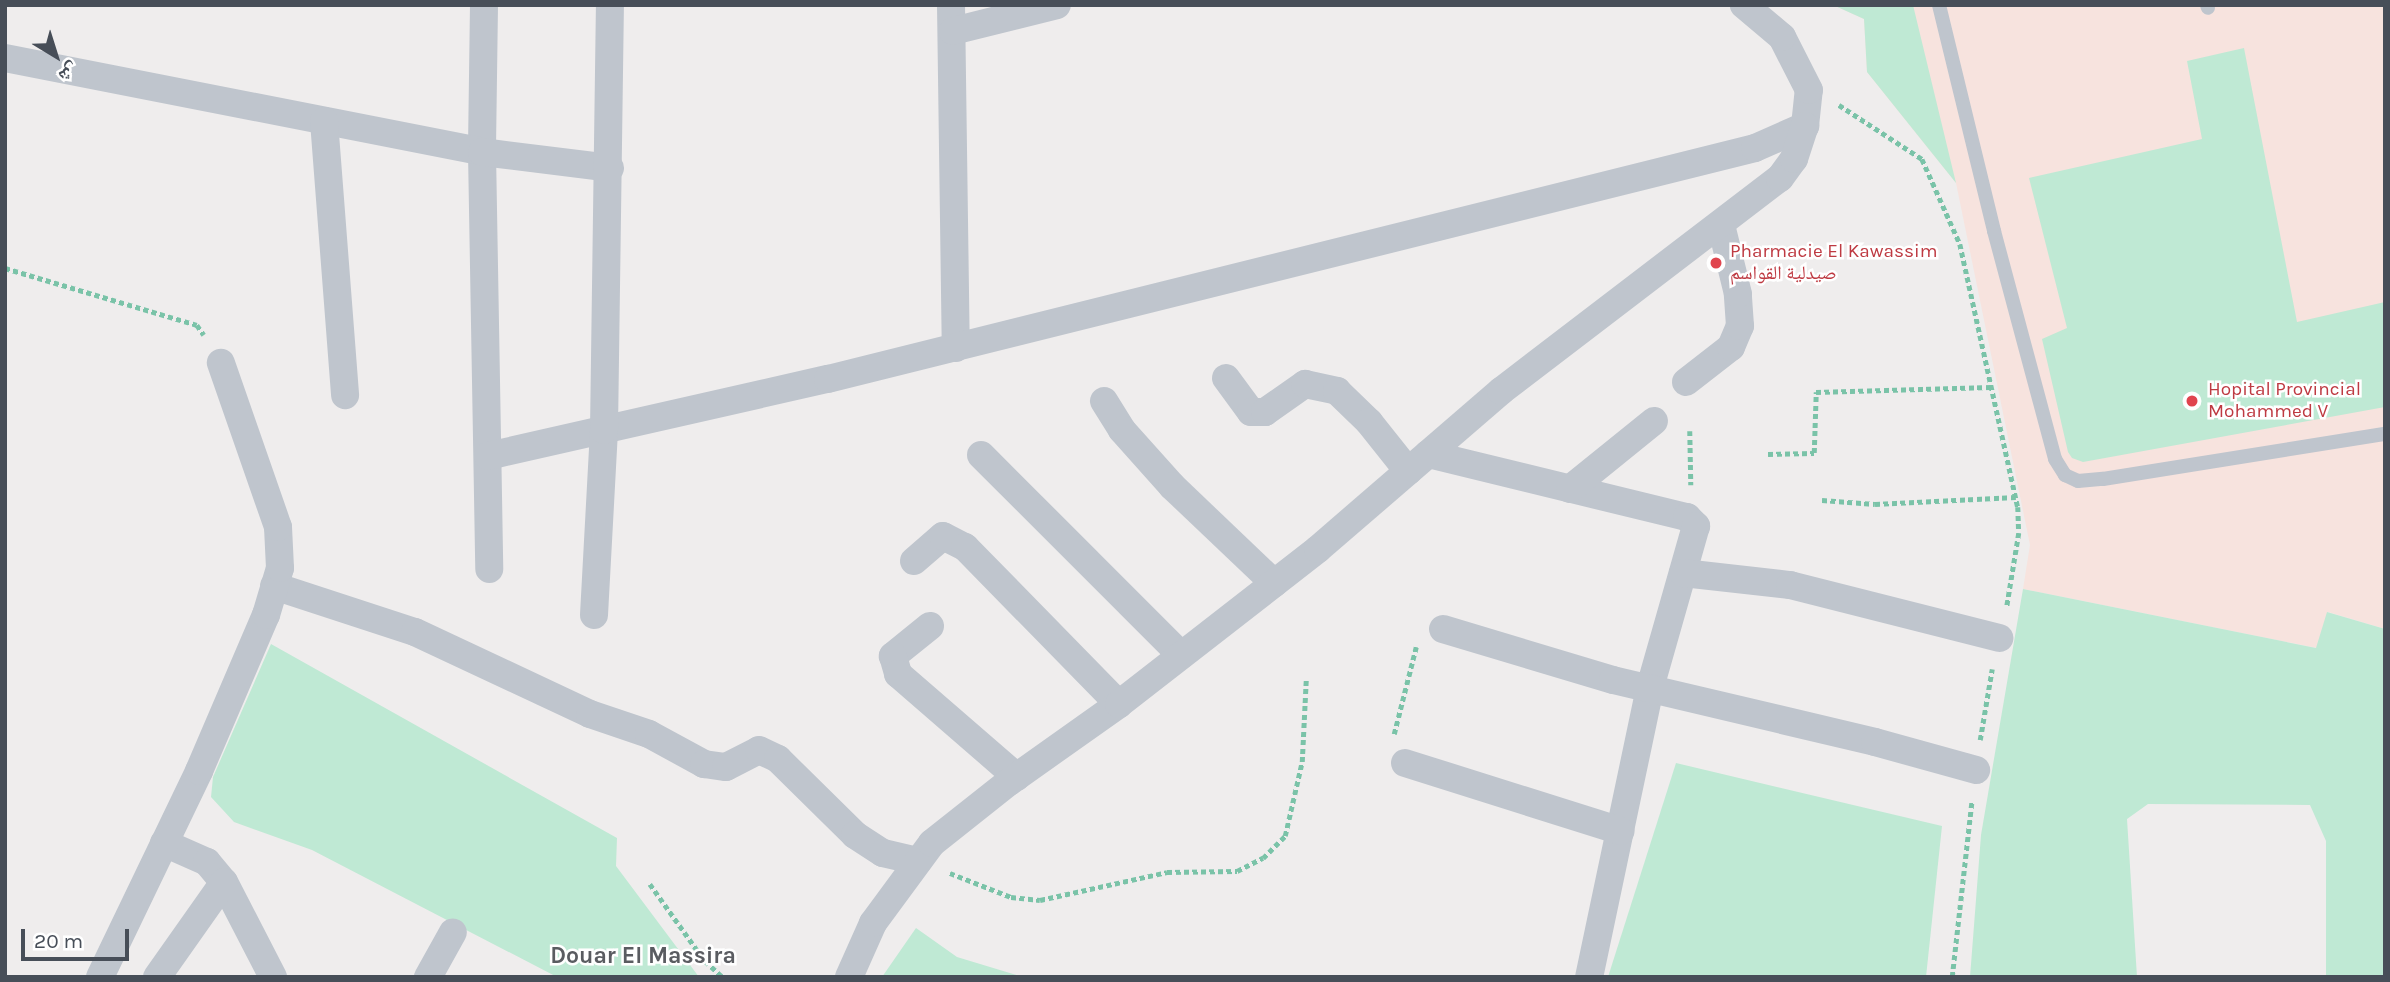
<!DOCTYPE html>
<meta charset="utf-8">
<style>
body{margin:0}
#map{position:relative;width:2390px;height:982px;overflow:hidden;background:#efeded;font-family:Karla,"Noto Naskh Arabic",sans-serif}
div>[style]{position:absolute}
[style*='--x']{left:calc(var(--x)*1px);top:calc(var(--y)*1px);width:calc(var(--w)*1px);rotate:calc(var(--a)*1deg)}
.medical>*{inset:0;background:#f7e3de}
.green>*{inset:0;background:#bfe9d4}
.path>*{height:4.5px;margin-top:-2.25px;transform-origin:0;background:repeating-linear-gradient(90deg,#7ac3a8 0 5px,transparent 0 8.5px)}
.service>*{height:14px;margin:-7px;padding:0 7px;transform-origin:7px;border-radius:7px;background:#bfc5cd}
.minor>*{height:28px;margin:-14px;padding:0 14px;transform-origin:14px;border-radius:14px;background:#bfc5cd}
.dots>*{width:19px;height:19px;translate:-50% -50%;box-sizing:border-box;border:4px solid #fff;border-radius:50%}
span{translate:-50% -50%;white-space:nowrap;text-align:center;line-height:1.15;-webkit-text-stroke:5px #fff;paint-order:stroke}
.health-label{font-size:19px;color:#be3a42}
.left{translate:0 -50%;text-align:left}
.quarter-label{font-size:23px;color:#5a5c61;font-weight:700}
.frame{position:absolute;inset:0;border:7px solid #474e58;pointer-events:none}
.north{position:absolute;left:21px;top:21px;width:70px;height:70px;-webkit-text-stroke:5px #fff;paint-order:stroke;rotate:142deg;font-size:19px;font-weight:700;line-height:28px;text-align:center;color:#474e58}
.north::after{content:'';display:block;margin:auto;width:24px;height:32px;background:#474e58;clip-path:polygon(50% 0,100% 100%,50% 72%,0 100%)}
.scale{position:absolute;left:21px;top:929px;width:108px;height:32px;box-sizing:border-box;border:4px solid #474e58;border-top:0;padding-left:9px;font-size:21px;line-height:24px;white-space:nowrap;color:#474e58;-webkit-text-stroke:5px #fff;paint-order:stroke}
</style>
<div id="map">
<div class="medical">
<i style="clip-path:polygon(1833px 5px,2385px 5px,2385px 629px,2328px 612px,2317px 648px,2023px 589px,2030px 545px,1956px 183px,1867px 72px,1864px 19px)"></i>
</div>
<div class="green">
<i style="clip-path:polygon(1833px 5px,1913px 5px,1956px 183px,1867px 72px,1864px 19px)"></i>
<i style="clip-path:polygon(2244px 48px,2297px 322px,2385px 302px,2385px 407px,2083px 462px,2072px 458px,2068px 452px,2042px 339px,2067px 328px,2029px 178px,2202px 139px,2187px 61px)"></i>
<i style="clip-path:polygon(2023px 589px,2316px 648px,2327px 612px,2385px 629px,2385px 977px,2326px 977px,2326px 841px,2310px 805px,2148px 804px,2127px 819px,2137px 977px,1970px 977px,1981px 835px)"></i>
<i style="clip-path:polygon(271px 644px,617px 838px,616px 866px,699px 977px,557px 977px,312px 850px,234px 822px,211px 797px,213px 777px)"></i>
<i style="clip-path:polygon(1676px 763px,1942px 826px,1926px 977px,1608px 977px)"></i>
<i style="clip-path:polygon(916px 928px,957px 957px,1023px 977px,882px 977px)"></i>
</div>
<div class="path">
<i style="--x:1839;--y:105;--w:99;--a:33"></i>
<i style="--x:1922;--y:159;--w:93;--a:65.9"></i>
<i style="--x:1960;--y:244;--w:269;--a:77.6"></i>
<i style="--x:2018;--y:507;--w:26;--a:88"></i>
<i style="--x:2019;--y:533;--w:74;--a:99.3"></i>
<i style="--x:5;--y:268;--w:200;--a:16.5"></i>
<i style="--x:197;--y:325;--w:12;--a:55"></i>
<i style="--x:1690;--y:431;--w:54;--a:88.9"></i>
<i style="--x:1768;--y:454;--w:46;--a:-1.2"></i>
<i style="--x:1814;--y:453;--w:61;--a:-88.1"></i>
<i style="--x:1816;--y:392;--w:175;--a:-1.6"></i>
<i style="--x:1822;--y:500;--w:53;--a:4.3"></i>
<i style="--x:1875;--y:504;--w:141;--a:-2.8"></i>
<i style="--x:1394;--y:734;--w:90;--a:-75.8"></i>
<i style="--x:1980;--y:740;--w:72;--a:-80.4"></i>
<i style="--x:950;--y:873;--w:66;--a:21.5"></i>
<i style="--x:1011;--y:897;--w:29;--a:6"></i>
<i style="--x:1040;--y:900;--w:130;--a:-12.4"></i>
<i style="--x:1167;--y:872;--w:70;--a:-0.8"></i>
<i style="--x:1237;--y:871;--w:29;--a:-27"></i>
<i style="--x:1263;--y:858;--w:31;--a:-45"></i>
<i style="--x:1285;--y:836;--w:76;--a:-77.1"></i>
<i style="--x:1302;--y:762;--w:82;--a:-87.2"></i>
<i style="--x:650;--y:884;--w:95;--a:54.5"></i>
<i style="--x:705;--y:961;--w:24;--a:42"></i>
<i style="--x:1952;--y:977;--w:178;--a:-83.6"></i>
</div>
<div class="service">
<i style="--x:1939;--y:5;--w:233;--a:76.3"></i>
<i style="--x:1994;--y:231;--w:236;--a:75"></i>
<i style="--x:2055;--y:459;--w:19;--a:58"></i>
<i style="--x:2065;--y:475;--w:14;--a:25"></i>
<i style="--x:2078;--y:481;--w:25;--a:-5"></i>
<i style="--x:2103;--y:479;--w:286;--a:-9.1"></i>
<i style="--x:2207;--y:5;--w:3;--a:72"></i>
</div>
<div class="minor">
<i style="--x:484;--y:5;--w:147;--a:90.8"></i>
<i style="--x:482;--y:152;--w:417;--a:89"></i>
<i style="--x:951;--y:5;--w:343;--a:89.2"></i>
<i style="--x:953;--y:31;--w:107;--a:-14"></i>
<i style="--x:5;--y:58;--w:486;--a:11.1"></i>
<i style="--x:482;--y:152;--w:129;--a:7.1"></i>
<i style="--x:324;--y:121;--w:275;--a:85.6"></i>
<i style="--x:1226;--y:378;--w:42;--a:53.7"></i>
<i style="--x:1251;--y:412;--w:14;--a:0"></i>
<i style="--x:1265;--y:412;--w:49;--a:-35"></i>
<i style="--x:1305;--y:384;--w:33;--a:12"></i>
<i style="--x:1337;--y:391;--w:45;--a:44.1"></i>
<i style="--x:1369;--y:422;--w:63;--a:51.5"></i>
<i style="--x:1686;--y:382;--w:57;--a:-37.9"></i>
<i style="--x:1731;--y:347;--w:23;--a:-67"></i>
<i style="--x:1740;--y:326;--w:32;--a:-94"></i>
<i style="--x:1738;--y:294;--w:71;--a:-103.8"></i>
<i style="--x:1104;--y:401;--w:34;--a:58"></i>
<i style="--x:1122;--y:430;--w:75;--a:48.2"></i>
<i style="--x:1172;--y:486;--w:141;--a:43.6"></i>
<i style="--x:1428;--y:454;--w:267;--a:13.7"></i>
<i style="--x:1687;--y:517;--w:13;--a:45"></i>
<i style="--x:1696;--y:526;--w:168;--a:105.9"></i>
<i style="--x:1650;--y:688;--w:295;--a:101.9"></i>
<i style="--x:981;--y:455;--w:283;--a:45"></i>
<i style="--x:488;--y:456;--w:349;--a:-12.8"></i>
<i style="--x:828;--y:379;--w:955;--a:-13.99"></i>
<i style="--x:1755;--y:148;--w:55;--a:-23.7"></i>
<i style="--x:1805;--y:126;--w:36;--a:-84"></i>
<i style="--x:1809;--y:90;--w:59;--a:-117"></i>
<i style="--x:1782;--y:37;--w:50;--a:-139.9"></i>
<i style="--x:1570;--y:489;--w:108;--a:-39"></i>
<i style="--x:914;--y:561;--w:38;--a:-41"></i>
<i style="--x:943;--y:536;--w:25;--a:27"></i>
<i style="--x:965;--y:547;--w:220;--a:45.6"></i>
<i style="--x:1683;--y:573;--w:108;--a:6.4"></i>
<i style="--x:1790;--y:585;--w:216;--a:14.2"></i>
<i style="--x:274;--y:586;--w:148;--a:18.1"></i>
<i style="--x:415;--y:632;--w:193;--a:25.1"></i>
<i style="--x:590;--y:714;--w:62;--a:18.7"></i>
<i style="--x:649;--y:734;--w:63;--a:28.6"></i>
<i style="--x:704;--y:764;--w:22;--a:8"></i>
<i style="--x:726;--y:767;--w:37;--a:-27"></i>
<i style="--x:759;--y:750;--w:21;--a:25"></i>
<i style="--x:778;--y:759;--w:108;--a:44.6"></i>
<i style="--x:855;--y:835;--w:33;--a:33"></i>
<i style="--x:883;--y:853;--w:36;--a:13"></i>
<i style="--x:594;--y:615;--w:185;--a:-86.9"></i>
<i style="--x:604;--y:430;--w:425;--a:-89.2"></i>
<i style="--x:930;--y:626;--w:48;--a:141"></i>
<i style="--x:893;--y:656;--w:19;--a:74"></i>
<i style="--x:898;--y:674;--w:157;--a:40.9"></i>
<i style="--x:1443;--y:629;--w:177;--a:16.7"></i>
<i style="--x:1613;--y:680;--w:269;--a:13.3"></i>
<i style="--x:1875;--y:742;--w:105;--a:15.5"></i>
<i style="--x:1405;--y:763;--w:226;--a:17.5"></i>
<i style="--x:164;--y:843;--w:47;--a:23.8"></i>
<i style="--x:207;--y:862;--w:26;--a:50"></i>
<i style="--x:224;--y:882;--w:107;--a:62.7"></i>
<i style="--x:100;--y:977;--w:229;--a:-64.3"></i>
<i style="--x:199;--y:771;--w:170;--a:-66.8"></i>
<i style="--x:266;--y:615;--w:49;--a:-73.4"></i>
<i style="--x:280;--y:568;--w:41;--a:-92.8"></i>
<i style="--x:278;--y:527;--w:174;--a:-109.2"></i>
<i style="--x:157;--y:977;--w:116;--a:-54.8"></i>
<i style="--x:428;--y:977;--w:51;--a:-60.9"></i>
<i style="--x:849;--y:977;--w:59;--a:-66"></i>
<i style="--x:873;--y:923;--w:99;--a:-53.6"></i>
<i style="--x:932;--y:843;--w:98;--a:-38.4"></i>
<i style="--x:1009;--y:782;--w:135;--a:-35.3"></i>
<i style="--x:1119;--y:704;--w:252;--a:-37.9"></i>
<i style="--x:1318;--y:549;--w:242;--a:-40.8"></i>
<i style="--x:1501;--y:391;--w:351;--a:-37.4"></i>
<i style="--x:1780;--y:178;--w:24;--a:-54"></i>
<i style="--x:1794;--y:159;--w:35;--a:-72"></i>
</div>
<div class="dots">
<i style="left:1716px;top:263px;background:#e0444e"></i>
<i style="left:2192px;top:401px;background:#e0444e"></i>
</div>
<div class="health-label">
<span class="left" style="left:1730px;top:263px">Pharmacie El Kawassim<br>صيدلية القواسم</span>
<span class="left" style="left:2208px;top:401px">Hopital Provincial<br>Mohammed V</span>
</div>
<div class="quarter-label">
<span style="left:643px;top:956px">Douar El Massira</span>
</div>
<div class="frame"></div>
<div class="north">ش</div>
<div class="scale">20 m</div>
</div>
